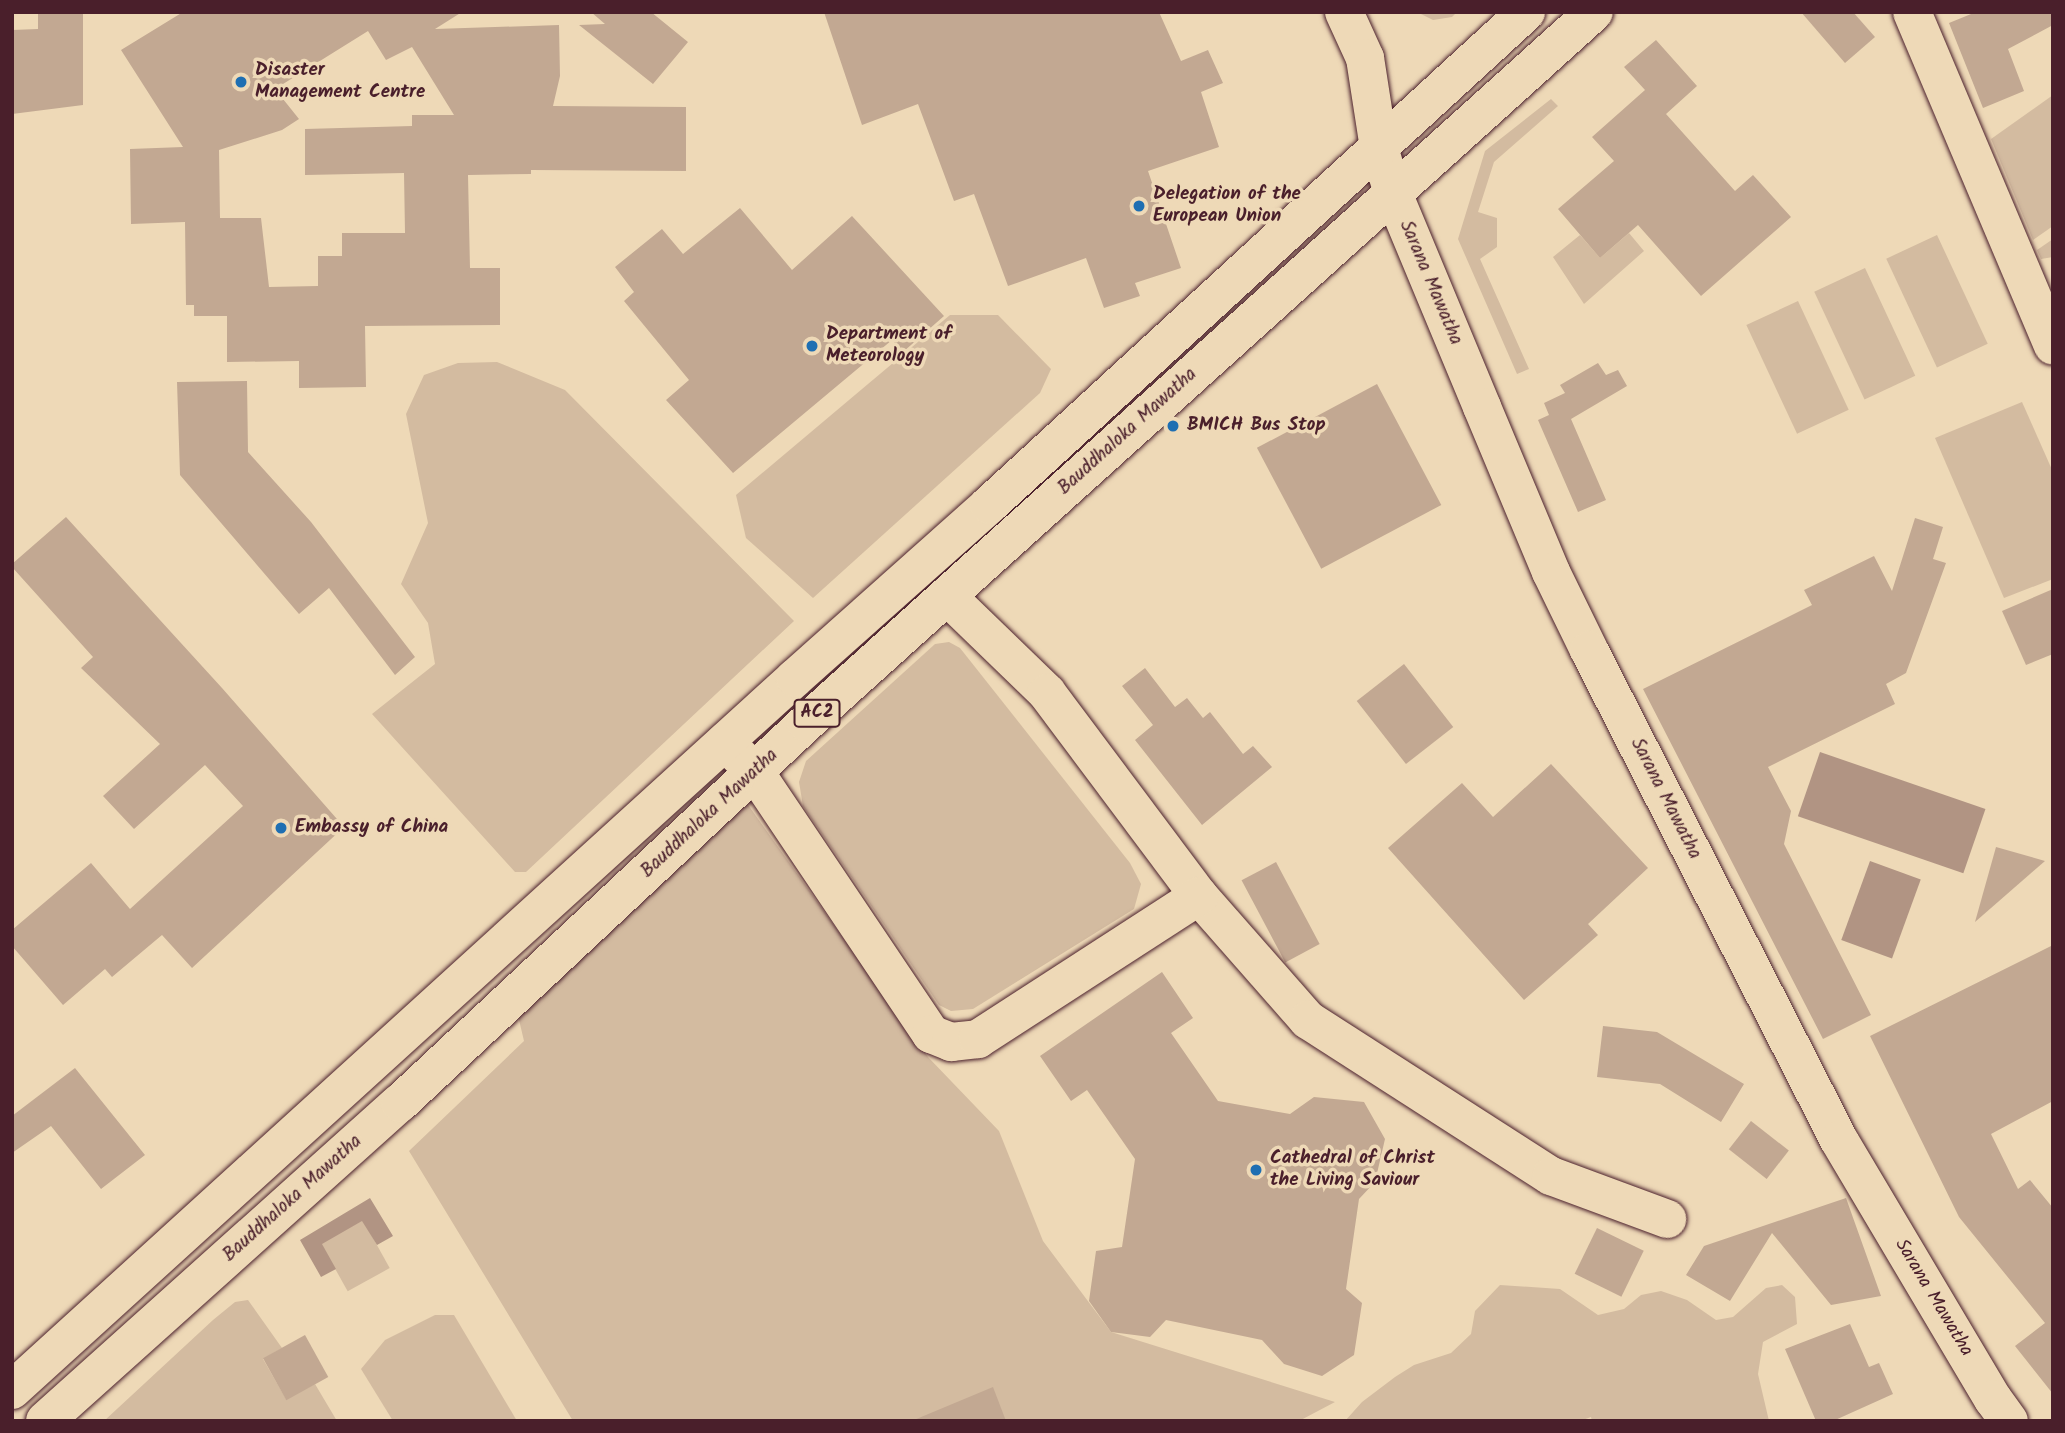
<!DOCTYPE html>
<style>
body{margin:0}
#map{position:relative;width:2065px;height:1433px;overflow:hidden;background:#eed9b7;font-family:Kalam,sans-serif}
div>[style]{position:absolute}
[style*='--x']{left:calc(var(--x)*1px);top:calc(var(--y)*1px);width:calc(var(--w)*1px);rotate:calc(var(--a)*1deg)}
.green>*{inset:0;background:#d3bba0;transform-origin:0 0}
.water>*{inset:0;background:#b19483;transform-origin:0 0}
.building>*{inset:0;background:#c2a892;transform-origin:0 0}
.roads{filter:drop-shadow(0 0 2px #4a1f2b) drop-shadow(0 0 2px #4a1f2b)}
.minor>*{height:38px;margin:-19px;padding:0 19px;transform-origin:19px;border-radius:19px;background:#eed9b7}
.tertiary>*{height:38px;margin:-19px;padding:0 19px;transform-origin:19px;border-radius:19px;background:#eed9b7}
.secondary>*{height:38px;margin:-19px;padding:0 19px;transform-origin:19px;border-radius:19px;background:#eed9b7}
.primary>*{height:38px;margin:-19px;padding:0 19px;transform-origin:19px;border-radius:19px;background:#eed9b7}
.dots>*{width:19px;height:19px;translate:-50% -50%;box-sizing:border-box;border:4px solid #eed9b7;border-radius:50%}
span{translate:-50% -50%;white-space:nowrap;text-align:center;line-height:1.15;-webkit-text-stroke:7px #eed9b7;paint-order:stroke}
.shield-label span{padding:2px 5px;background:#eed9b7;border:2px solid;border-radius:5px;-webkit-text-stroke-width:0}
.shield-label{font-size:18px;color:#4a1f2b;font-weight:700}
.poi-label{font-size:19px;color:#4a1f2b;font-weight:700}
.left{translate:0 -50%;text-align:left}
.street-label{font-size:19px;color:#4a1f2b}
.frame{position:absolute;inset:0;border:14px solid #4a1f2b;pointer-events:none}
</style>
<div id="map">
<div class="green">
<i style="clip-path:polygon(1417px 12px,1457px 12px,1452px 17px,1433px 20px)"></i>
<i style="clip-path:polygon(2053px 95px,2053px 226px,2033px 240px,1991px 139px)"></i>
<i style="clip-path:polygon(1551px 99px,1558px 106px,1494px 162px,1478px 212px,1497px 218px,1497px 247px,1480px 259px,1529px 369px,1517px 374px,1458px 239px,1485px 151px)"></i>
<i style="clip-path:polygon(1629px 233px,1644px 251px,1584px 304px,1553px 257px,1580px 235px,1600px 258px)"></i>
<i style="left:1937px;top:235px;width:120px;height:56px;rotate:65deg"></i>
<i style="clip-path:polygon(2053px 239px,2053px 257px,2041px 259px,2037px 250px)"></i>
<i style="left:1865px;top:268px;width:119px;height:56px;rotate:65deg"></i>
<i style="left:1798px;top:301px;width:120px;height:57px;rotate:65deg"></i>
<i style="clip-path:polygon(950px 315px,998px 315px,1051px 369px,1040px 393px,813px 598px,746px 538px,736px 495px)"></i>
<i style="clip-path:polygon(497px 362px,565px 390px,794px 621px,526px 872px,515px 872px,372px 714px,435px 664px,428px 623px,401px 584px,428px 523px,406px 414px,424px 375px,458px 363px)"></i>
<i style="clip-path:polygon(2022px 402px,2053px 472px,2053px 579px,2004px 598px,1935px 438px)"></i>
<i style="clip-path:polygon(949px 642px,960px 648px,1130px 863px,1141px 884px,1134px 909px,973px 1009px,951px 1011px,939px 1005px,803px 806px,799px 782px,806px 761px,935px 644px)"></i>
<i style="clip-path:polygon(746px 802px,928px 1057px,999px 1131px,1043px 1241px,1111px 1332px,1335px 1402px,1299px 1421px,573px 1421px,409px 1151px,524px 1041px,516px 1007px)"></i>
<i style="left:363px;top:1220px;width:55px;height:48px;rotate:61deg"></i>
<i style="clip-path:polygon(1500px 1285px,1560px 1289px,1598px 1315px,1624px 1309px,1641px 1295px,1661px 1291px,1687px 1300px,1716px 1320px,1733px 1317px,1766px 1288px,1782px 1285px,1795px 1297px,1797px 1324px,1763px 1342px,1758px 1374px,1769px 1421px,1592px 1421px,1591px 1417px,1580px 1421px,1345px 1421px,1362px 1402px,1395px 1377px,1414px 1365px,1451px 1353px,1471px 1334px,1475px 1311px)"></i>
<i style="clip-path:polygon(248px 1300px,282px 1348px,263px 1359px,286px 1399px,315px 1384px,337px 1421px,104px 1421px,213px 1320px,235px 1302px)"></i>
<i style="clip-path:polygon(435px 1315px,454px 1315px,517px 1421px,393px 1421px,361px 1369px,385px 1340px)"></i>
</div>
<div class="water">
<i style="left:1820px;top:752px;width:175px;height:68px;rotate:19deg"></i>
<i style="left:1870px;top:861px;width:54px;height:84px;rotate:20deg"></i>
<i style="clip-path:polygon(370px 1198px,393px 1236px,377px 1245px,362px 1221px,322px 1244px,336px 1269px,321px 1277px,300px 1240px)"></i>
</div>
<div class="building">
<i style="clip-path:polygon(38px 12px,83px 12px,83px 105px,12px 114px,12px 30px,38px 29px)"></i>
<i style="clip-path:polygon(evenodd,183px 12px,462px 12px,435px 29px,559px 25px,560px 76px,553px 106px,686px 107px,686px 171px,531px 170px,531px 174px,468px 175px,470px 268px,500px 268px,500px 325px,365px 326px,366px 387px,299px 388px,299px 361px,227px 362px,227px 316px,194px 316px,194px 305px,186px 305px,185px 222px,131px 224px,130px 149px,183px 147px,121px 50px,183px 12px,368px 31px,386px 60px,412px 47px,454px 115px,412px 115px,412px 126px,305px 129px,305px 175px,404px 173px,405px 233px,342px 233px,342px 256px,318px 256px,318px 286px,269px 287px,261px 218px,220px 218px,219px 150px,282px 130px,299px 119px,275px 89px,368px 31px)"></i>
<i style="clip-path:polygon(591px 12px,651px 12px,688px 42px,653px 84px,579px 25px,605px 24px)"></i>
<i style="clip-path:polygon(824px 12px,1159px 12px,1181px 61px,1208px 50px,1223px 83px,1201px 92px,1219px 147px,1148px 171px,1181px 268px,1135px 283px,1140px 296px,1104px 308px,1086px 258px,1008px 286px,974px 194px,954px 201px,918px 104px,862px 125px)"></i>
<i style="clip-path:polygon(1801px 12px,1853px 12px,1875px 37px,1845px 63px)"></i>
<i style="clip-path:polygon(1976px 12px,2053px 12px,2053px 25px,2008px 49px,2024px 91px,1983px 108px,1949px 23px)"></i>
<i style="clip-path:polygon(1656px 40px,1697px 86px,1666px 114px,1735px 191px,1753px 175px,1791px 217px,1701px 296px,1638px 225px,1600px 258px,1558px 209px,1614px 161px,1592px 137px,1645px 90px,1624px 67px)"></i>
<i style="clip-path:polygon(740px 208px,792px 270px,852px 216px,944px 316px,903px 352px,892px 340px,733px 473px,666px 400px,689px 380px,624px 301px,634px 292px,615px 267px,662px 229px,683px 254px)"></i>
<i style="clip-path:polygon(1598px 363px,1606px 375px,1618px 370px,1627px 386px,1571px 419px,1606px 500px,1578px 512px,1538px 420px,1549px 415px,1544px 403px,1565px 393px,1560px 385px)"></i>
<i style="clip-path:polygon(247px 381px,248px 452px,311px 522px,415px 657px,395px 675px,329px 588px,299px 614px,180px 475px,177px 382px)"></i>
<i style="left:1377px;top:384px;width:137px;height:136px;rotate:62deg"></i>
<i style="clip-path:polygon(66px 517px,222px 688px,344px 827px,192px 968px,162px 935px,112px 977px,105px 969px,63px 1005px,12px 946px,12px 930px,91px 863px,130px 909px,243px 806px,205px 765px,134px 829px,103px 796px,160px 744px,81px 668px,93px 657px,12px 567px,12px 564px)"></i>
<i style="clip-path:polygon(1915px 518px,1943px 527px,1933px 559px,1946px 563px,1906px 673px,1886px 684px,1895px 704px,1768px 767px,1791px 811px,1784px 844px,1871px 1015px,1823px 1039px,1643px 689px,1812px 605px,1804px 590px,1874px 556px,1892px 591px)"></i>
<i style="clip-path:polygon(2053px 589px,2053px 654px,2026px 665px,2002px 611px)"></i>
<i style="left:1404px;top:664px;width:80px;height:60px;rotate:52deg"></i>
<i style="clip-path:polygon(1145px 668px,1175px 707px,1187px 698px,1203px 718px,1210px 712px,1243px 754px,1253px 746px,1272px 767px,1202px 825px,1135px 740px,1153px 725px,1122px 686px)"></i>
<i style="clip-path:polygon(1551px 764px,1648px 868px,1588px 924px,1598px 935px,1524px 1000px,1388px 848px,1462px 783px,1493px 817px)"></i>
<i style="clip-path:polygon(1996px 847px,2045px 861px,1975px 922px)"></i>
<i style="left:1276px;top:862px;width:93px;height:39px;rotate:62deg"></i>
<i style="clip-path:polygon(2053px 945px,2053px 1101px,1991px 1134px,2018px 1189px,2030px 1180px,2053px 1208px,2053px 1394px,2015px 1346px,2045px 1323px,1959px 1217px,1870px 1036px)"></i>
<i style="clip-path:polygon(1162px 972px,1193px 1018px,1171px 1033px,1218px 1101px,1290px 1114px,1314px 1097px,1364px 1102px,1385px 1139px,1375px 1182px,1359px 1199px,1346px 1289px,1362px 1303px,1354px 1355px,1322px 1376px,1284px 1364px,1262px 1340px,1166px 1320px,1150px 1337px,1111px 1332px,1089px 1301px,1096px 1251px,1122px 1247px,1135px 1159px,1087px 1090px,1071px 1101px,1040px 1056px)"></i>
<i style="clip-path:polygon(1603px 1026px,1657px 1032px,1744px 1084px,1721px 1122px,1660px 1084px,1597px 1077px)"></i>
<i style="clip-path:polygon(75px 1068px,145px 1155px,101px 1189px,51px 1126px,12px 1153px,12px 1116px)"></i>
<i style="left:1751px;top:1121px;width:48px;height:36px;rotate:38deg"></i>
<i style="clip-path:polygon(1846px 1198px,1881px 1296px,1831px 1305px,1772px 1233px,1730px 1301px,1686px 1275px,1704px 1246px)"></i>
<i style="left:1597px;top:1228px;width:52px;height:51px;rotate:26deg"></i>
<i style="clip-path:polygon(1850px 1324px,1869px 1367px,1879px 1363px,1893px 1394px,1833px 1421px,1816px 1421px,1785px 1349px)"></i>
<i style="left:305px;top:1335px;width:48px;height:48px;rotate:61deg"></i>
<i style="clip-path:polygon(993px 1387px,1006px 1421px,914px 1421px,914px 1420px)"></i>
</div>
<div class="roads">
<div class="minor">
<i style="--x:1912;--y:12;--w:362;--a:67.1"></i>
<i style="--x:947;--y:596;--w:139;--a:44.1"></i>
<i style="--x:1047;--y:693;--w:254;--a:53.2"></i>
<i style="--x:1199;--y:896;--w:165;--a:48.7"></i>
<i style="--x:1308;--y:1020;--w:289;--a:32.7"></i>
<i style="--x:1551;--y:1176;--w:124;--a:20.3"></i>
<i style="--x:725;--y:742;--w:42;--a:45"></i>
<i style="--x:755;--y:772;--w:316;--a:56.1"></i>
<i style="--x:931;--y:1034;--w:22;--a:22"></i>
<i style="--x:951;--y:1042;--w:27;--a:-6"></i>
<i style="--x:978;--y:1039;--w:263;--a:-32.9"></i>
</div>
<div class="tertiary">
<i style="--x:1379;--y:148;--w:47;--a:72.7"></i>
<i style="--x:1393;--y:193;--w:232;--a:67.4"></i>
<i style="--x:1482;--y:407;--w:179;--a:67.3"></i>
<i style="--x:1551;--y:572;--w:87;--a:64"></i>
<i style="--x:1589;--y:650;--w:550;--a:62.97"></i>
<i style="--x:1839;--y:1140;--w:301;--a:59.3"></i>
<i style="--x:1993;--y:1399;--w:27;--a:54"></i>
</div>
<div class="secondary">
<i style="--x:1344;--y:12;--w:51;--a:65.5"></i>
<i style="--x:1365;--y:58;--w:91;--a:81.2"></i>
</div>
<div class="primary">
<i style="--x:12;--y:1390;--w:1058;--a:-42.28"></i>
<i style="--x:795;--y:678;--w:260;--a:-41.7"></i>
<i style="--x:989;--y:505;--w:729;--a:-42.55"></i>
<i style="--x:45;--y:1421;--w:477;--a:-41.9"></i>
<i style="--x:400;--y:1103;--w:556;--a:-43.11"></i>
<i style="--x:806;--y:723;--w:1061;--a:-42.06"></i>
</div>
</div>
<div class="dots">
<i style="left:241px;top:82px;background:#1f6fb2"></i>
<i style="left:1139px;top:206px;background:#1f6fb2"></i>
<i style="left:812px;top:346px;background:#1f6fb2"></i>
<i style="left:1173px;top:426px;background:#1f6fb2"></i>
<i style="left:281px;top:828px;background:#1f6fb2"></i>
<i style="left:1256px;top:1170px;background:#1f6fb2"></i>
</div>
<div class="shield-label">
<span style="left:817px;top:713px">AC2</span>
</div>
<div class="poi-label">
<span class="left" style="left:255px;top:82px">Disaster<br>Management Centre</span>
<span class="left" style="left:1153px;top:206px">Delegation of the<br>European Union</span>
<span class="left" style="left:826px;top:346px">Department of<br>Meteorology</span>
<span class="left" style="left:1187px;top:426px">BMICH Bus Stop</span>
<span class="left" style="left:295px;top:828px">Embassy of China</span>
<span class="left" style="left:1270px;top:1170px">Cathedral of Christ<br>the Living Saviour</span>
</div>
<div class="street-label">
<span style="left:1430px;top:283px;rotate:67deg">Sarana Mawatha</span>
<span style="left:1128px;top:432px;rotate:-42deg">Bauddhaloka Mawatha</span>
<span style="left:1665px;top:799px;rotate:63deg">Sarana Mawatha</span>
<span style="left:710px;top:814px;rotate:-43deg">Bauddhaloka Mawatha</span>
<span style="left:293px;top:1199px;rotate:-42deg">Bauddhaloka Mawatha</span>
<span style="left:1933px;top:1298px;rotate:59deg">Sarana Mawatha</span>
</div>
<div class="frame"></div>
</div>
